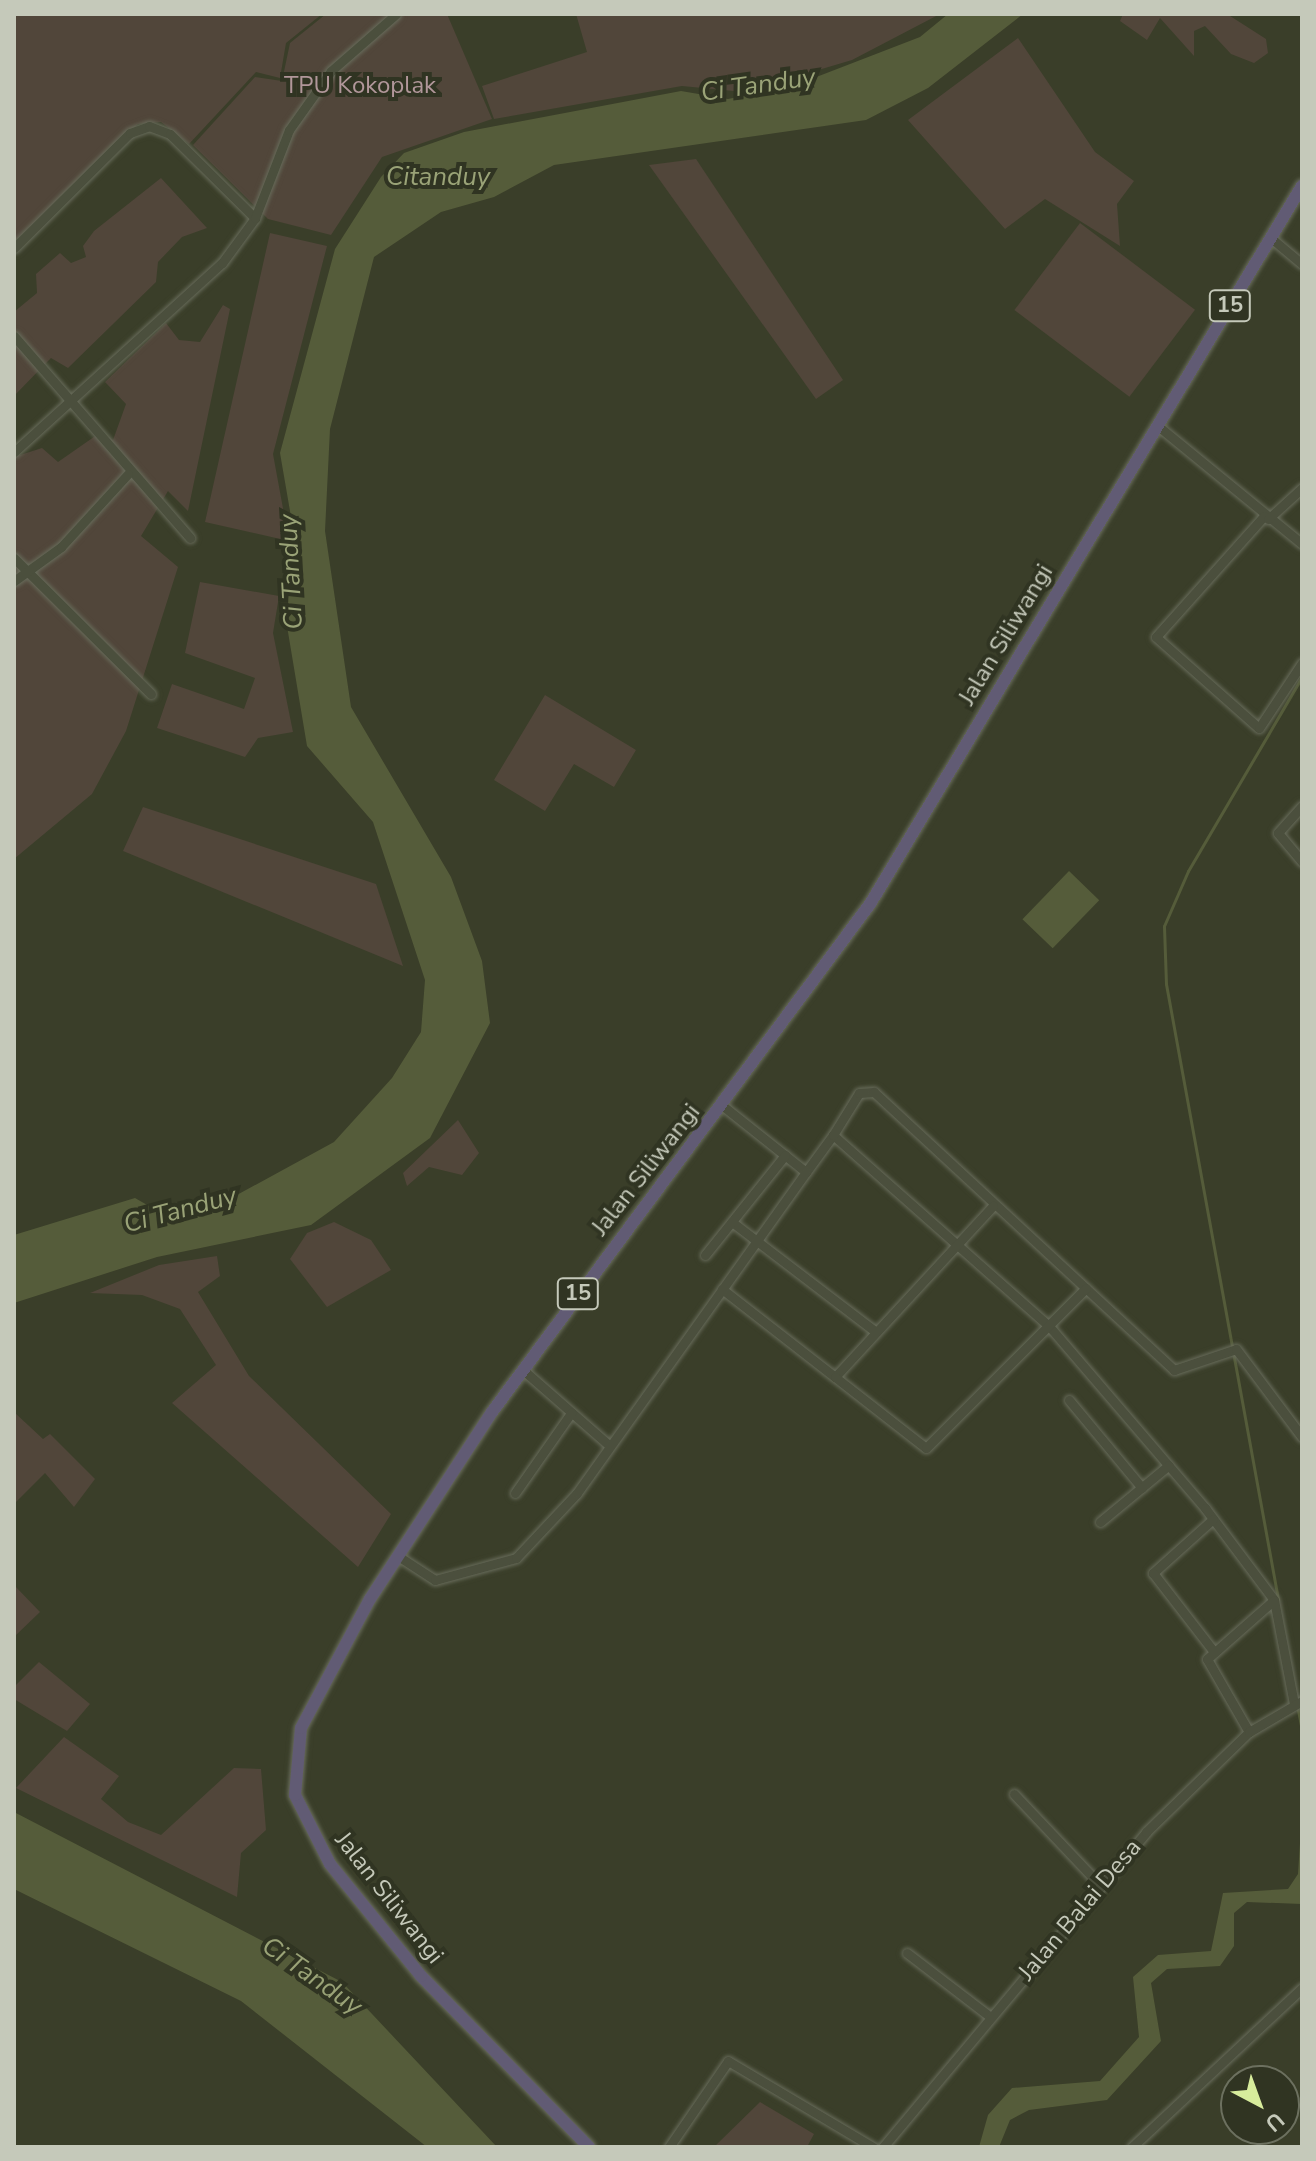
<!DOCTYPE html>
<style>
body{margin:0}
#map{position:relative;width:1316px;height:2161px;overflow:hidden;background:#3a3e29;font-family:"Nunito Sans",sans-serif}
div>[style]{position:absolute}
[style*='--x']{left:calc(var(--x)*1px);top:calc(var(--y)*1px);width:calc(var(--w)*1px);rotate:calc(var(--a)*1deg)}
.green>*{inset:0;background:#51463a;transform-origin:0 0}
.water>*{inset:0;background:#555c3a;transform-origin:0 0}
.stream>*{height:3px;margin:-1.5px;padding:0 1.5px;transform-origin:1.5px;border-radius:1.5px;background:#555c3a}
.roads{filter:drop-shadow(0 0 2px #686c5b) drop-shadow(0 0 2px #686c5b)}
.minor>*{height:9px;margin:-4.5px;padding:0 4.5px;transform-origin:4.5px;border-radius:4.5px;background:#4b4f3d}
.highway>*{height:12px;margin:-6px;padding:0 6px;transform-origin:6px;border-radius:6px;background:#615b74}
span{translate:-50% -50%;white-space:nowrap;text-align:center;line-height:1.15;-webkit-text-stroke:8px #303422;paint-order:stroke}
.shield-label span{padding:2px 6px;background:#303422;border:2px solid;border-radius:6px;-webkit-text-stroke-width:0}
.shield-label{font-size:22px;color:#c5c9ba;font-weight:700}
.park-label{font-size:24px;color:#b1979a}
.street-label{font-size:24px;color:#c5c9ba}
.water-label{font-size:26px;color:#9aa377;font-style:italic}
.frame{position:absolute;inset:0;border:16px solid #c5c9ba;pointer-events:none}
.north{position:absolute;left:1220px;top:2065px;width:80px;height:80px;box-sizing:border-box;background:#303422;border:2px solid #6c705f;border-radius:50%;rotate:139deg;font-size:22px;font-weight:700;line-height:32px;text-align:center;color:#c5c9ba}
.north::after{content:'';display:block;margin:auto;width:28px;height:36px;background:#d7ec9c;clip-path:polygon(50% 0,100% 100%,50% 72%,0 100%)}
</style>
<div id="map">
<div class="green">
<i style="clip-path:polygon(14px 14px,322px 14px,286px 43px,280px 78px,256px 72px,189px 144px,161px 122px,138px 124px,14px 242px)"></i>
<i style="clip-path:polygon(326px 14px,447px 14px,492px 119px,382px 157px,331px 235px,268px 219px,193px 145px,255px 77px,282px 81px,290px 43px)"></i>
<i style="clip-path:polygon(576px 14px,940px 14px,852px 60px,744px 92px,682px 86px,494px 119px,482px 86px,587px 52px)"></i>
<i style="clip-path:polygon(1123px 14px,1227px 14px,1266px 39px,1268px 53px,1254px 63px,1231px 54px,1205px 26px,1194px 31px,1194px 56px,1160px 18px,1147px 40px,1120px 21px)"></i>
<i style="clip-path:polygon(1018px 38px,1095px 152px,1134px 181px,1117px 204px,1120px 246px,1045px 199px,1005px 229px,908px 120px)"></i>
<i style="clip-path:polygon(696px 159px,843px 380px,816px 399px,649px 165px)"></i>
<i style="clip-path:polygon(161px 178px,207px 228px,182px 237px,158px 262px,156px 282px,68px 368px,51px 358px,14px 396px,14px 312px,37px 293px,36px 274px,60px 253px,71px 263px,86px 257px,83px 246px,94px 231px)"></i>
<i style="left:1080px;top:223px;width:144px;height:109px;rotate:37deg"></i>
<i style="clip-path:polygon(270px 233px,327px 246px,273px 454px,289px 541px,205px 522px)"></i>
<i style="clip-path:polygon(223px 305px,230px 309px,188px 511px,168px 491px,141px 536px,178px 567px,126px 731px,92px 794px,14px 859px,14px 457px,42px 448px,58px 462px,101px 432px,113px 440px,126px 404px,105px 382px,166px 323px,179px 340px,200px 342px)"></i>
<i style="clip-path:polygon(200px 582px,279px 596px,273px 633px,293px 732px,258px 738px,245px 757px,157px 728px,172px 684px,244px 709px,255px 678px,185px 653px)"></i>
<i style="clip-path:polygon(545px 695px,636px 750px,614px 787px,574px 764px,545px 811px,494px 780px)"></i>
<i style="clip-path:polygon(143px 807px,376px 884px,403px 966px,123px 851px)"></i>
<i style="clip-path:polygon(458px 1120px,479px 1153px,462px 1175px,429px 1167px,407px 1186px,403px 1173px)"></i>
<i style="clip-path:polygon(334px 1222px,371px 1240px,391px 1270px,327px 1307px,290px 1259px,307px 1233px)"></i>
<i style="clip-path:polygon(217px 1256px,220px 1276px,198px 1292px,249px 1376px,391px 1514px,358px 1567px,172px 1403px,216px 1365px,180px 1309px,142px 1295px,90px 1293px,159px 1265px)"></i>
<i style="clip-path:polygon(14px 1412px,43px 1439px,50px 1434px,95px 1479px,74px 1507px,45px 1473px,14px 1504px)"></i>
<i style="clip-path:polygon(14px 1585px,40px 1612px,14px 1637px)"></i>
<i style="clip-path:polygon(39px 1662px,90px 1704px,67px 1731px,14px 1699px,14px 1687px)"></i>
<i style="clip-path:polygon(64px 1737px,119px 1776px,101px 1799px,128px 1822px,161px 1835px,234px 1768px,261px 1769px,266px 1830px,241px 1853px,237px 1897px,16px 1788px)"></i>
<i style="clip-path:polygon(760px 2102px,814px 2134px,807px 2147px,714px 2147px)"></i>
</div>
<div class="water">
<i style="clip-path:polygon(948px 14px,1023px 14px,928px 88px,866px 120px,554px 165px,494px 197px,441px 212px,374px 257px,330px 429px,325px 531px,351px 707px,451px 877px,482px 961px,490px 1023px,430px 1138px,311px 1225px,157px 1257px,14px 1303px,14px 1235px,135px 1198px,156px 1210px,235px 1196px,334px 1142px,392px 1078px,421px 1032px,425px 980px,373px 822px,307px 746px,286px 620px,295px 540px,280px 453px,335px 249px,381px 177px,404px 153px,464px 132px,681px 91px,728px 99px,793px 86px,920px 37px)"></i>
<i style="left:1069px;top:871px;width:42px;height:67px;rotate:44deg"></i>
<i style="clip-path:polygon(14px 1812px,342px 1982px,497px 2147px,427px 2147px,241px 2001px,14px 1889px)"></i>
<i style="clip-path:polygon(1302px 1812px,1302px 1904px,1247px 1902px,1234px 1913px,1234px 1946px,1220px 1966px,1167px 1969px,1151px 1983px,1161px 2041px,1107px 2100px,1029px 2110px,1010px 2120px,999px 2147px,979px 2147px,988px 2115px,1012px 2088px,1100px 2081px,1139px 2037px,1133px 1977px,1158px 1955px,1211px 1951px,1223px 1893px,1288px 1889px,1298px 1874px)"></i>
</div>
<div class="stream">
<i style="--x:1278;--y:1599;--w:625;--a:-100.32"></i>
<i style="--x:1166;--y:984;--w:58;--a:-92"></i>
<i style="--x:1164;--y:926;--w:60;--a:-66.4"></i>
<i style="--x:1188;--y:871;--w:225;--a:-59.6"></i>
<i style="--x:1297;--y:1705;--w:26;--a:79"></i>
</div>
<div class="roads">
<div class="minor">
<i style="--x:1271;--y:238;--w:40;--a:40"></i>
<i style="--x:14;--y:248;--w:163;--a:-44.8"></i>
<i style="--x:130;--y:133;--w:20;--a:-20"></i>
<i style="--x:149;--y:126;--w:22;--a:21"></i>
<i style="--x:170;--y:134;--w:120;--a:44.7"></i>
<i style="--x:14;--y:336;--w:268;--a:48.9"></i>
<i style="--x:1158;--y:426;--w:186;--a:39.3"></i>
<i style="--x:14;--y:452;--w:281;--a:-42.3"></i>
<i style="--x:222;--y:263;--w:56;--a:-53.7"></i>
<i style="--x:255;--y:218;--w:94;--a:-68.9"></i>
<i style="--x:289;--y:130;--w:72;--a:-54.6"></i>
<i style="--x:331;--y:71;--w:86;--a:-41.2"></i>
<i style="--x:1264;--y:516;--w:162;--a:131.8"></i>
<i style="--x:1156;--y:637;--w:137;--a:41.5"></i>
<i style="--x:1259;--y:728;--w:78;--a:-56.5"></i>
<i style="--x:1268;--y:519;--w:46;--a:-42.4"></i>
<i style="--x:14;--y:558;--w:193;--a:44.8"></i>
<i style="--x:14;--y:581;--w:58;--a:-35.9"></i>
<i style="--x:61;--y:547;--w:99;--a:-47.5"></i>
<i style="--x:1302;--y:806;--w:36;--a:132"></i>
<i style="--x:1278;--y:833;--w:38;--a:50"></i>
<i style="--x:723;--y:1106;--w:106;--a:38.5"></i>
<i style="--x:806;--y:1172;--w:46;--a:-53.9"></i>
<i style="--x:833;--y:1135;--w:288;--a:41.5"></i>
<i style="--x:1049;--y:1326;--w:240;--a:49.4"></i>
<i style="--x:1205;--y:1508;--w:115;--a:53.1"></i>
<i style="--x:1274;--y:1600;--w:106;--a:79.1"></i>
<i style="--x:833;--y:1135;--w:49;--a:-58.2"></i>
<i style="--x:859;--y:1093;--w:15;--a:-4"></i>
<i style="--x:874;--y:1092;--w:409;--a:42.8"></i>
<i style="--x:1174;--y:1370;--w:65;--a:-18.7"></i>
<i style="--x:1236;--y:1349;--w:110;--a:53.1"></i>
<i style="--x:732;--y:1222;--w:181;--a:37.4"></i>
<i style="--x:705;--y:1255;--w:128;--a:-51.3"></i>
<i style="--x:722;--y:1289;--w:143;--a:37.9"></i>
<i style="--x:835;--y:1377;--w:233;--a:-47.3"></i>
<i style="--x:522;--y:1369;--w:117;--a:41.2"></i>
<i style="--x:835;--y:1377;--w:115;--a:38"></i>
<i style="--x:926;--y:1448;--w:226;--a:-45"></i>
<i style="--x:1069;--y:1400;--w:114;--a:50.3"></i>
<i style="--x:515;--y:1493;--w:98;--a:-55"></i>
<i style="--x:1213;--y:1519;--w:81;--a:138"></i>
<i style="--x:1153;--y:1573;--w:100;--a:52.3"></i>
<i style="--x:1100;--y:1522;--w:89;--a:-39.6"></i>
<i style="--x:398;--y:1556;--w:44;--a:33"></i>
<i style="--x:435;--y:1580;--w:84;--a:-15.2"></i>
<i style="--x:516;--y:1558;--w:89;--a:-46.8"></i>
<i style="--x:577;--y:1493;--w:394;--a:-54.5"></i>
<i style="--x:1249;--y:1732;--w:84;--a:-119.9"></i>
<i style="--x:1207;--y:1659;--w:89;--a:-41.4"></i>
<i style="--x:1014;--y:1794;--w:125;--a:46.6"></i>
<i style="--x:907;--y:1953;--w:103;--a:37.5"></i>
<i style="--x:669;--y:2147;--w:104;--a:-55.5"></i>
<i style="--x:728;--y:2061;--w:169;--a:30.7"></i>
<i style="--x:883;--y:2147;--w:410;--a:-50.1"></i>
<i style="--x:1146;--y:1832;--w:144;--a:-44.2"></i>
<i style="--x:1249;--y:1732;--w:61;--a:-30.3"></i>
<i style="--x:1132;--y:2147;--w:233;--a:-43.1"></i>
</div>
<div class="highway">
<i style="--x:589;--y:2147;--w:240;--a:-134.5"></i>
<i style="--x:421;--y:1976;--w:144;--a:-129.1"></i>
<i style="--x:330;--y:1864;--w:77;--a:-116.9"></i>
<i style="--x:295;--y:1795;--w:67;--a:-84.9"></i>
<i style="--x:301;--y:1728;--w:146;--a:-61.9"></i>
<i style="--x:370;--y:1599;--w:223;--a:-56.9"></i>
<i style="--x:492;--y:1412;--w:633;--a:-53.35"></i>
<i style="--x:870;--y:904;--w:838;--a:-58.97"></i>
</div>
</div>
<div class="shield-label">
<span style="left:1230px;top:306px">15</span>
<span style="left:578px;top:1294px">15</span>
</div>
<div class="park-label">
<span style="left:360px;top:86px">TPU Kokoplak</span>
</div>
<div class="street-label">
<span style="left:1006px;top:635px;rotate:-59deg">Jalan Siliwangi</span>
<span style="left:646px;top:1170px;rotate:-52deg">Jalan Siliwangi</span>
<span style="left:389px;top:1898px;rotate:52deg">Jalan Siliwangi</span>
<span style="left:1080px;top:1910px;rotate:-50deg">Jalan Balai Desa</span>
</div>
<div class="water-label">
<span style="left:758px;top:85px;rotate:-8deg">Ci Tanduy</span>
<span style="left:438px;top:177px">Citanduy</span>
<span style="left:291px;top:572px;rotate:-93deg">Ci Tanduy</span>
<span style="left:180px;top:1210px;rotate:-15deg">Ci Tanduy</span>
<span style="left:312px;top:1976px;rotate:35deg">Ci Tanduy</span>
</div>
<div class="frame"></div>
<div class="north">U</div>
</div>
